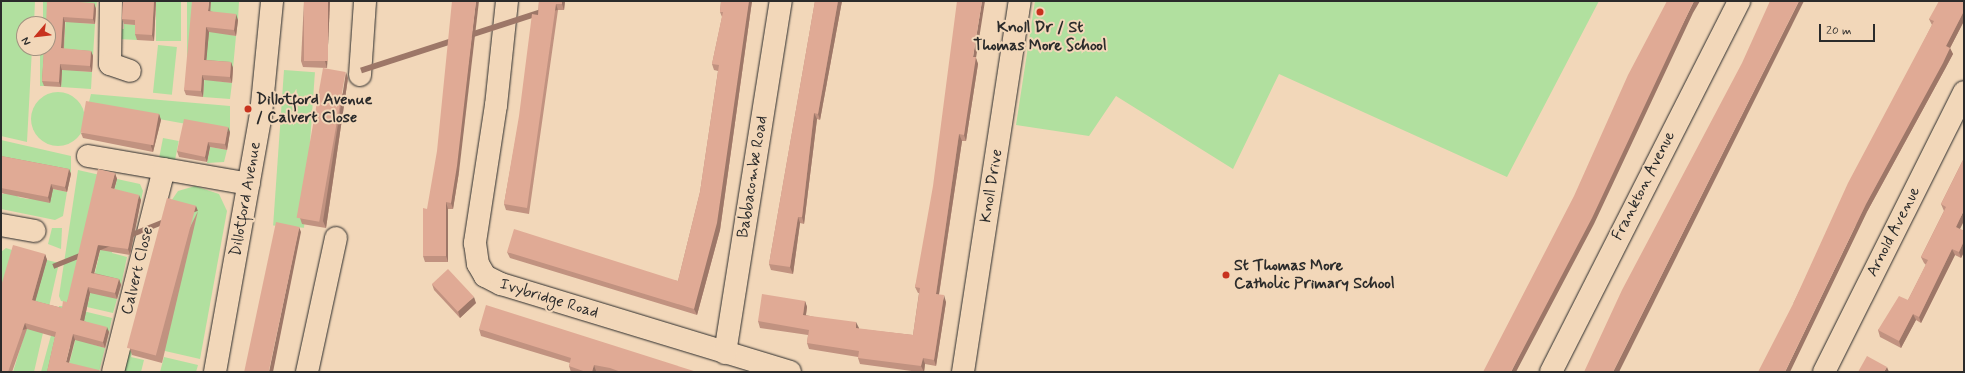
<!DOCTYPE html>
<style>
body{margin:0}
#map{position:relative;width:1965px;height:373px;overflow:hidden;background:#f2d7b9;font-family:Mynerve,sans-serif}
div>[style]{position:absolute}
[style*='--x']{left:calc(var(--x)*1px);top:calc(var(--y)*1px);width:calc(var(--w)*1px);rotate:calc(var(--a)*1deg)}
.green>*{inset:0;background:#b1e09f;transform-origin:0 0}
.round{border-radius:50%}
.roads{filter:drop-shadow(0 0 1px #2b2b2b) drop-shadow(0 0 1px #2b2b2b)}
.minor>*{height:22px;margin:-11px;padding:0 11px;transform-origin:11px;border-radius:11px;background:#f2d7b9}
.wall>*{inset:0;background:#c19280}
.shaded-wall>*{inset:0;background:#9d7768;transform-origin:0 0}
.building>*{inset:0;background:#e0aa95;transform-origin:0 0}
.dots>*{width:11px;height:11px;translate:-50% -50%;box-sizing:border-box;border:2px solid #f2d7b9;border-radius:50%}
span{translate:-50% -50%;white-space:nowrap;text-align:center;line-height:1.15;-webkit-text-stroke:4px #f2d7b9;paint-order:stroke}
.poi-label{font-size:16px;color:#2b2b2b;font-weight:700}
.left{translate:0 -50%;text-align:left}
.street-label{font-size:16px;color:#2b2b2b}
.frame{position:absolute;inset:0;border:2px solid #2b2b2b;pointer-events:none}
.north{position:absolute;left:16px;top:16px;width:40px;height:40px;box-sizing:border-box;background:#f2d7b9;border:1px solid #a29280;border-radius:50%;rotate:242deg;font-size:11px;font-weight:700;line-height:16px;text-align:center;color:#2b2b2b}
.north::after{content:'';display:block;margin:auto;width:14px;height:18px;background:#c8321e;clip-path:polygon(50% 0,100% 100%,50% 72%,0 100%)}
.scale{position:absolute;left:1819px;top:24px;width:56px;height:18px;box-sizing:border-box;border:2px solid #2b2b2b;border-top:0;padding-left:5px;font-size:12px;line-height:14px;white-space:nowrap;color:#2b2b2b;-webkit-text-stroke:3px #f2d7b9;paint-order:stroke}
</style>
<div id="map">
<div class="green">
<i style="clip-path:polygon(1px 1px,35px 1px,34px 24px,24px 24px,24px 48px,32px 48px,27px 142px,1px 136px)"></i>
<i style="left:43px;top:1px;width:7px;height:23px"></i>
<i style="clip-path:polygon(67px 1px,97px 1px,96px 9px,81px 8px,80px 23px,95px 24px,93px 56px,78px 71px,92px 72px,91px 89px,61px 87px)"></i>
<i style="left:156px;top:1px;width:25px;height:40px"></i>
<i style="left:187px;top:1px;width:7px;height:94px"></i>
<i style="clip-path:polygon(211px 1px,239px 1px,238px 20px,221px 33px,236px 36px,233px 68px,217px 81px,232px 83px,230px 99px,203px 97px)"></i>
<i style="clip-path:polygon(1035px 1px,1599px 1px,1507px 177px,1279px 74px,1233px 169px,1116px 96px,1089px 136px,1016px 125px)"></i>
<i style="clip-path:polygon(124px 24px,137px 25px,137px 40px,119px 39px,119px 29px,124px 29px)"></i>
<i style="left:158px;top:45px;width:19px;height:48px;rotate:6deg"></i>
<i style="left:40px;top:48px;width:7px;height:38px"></i>
<i style="left:284px;top:70px;width:31px;height:156px;rotate:4deg"></i>
<i class="round" style="left:31px;top:92px;width:54px;height:54px"></i>
<i style="clip-path:polygon(91px 94px,230px 106px,230px 132px,88px 106px)"></i>
<i style="left:163px;top:138px;width:16px;height:20px;rotate:11deg"></i>
<i style="clip-path:polygon(1px 140px,71px 156px,71px 174px,1px 161px)"></i>
<i style="clip-path:polygon(210px 147px,227px 150px,224px 162px,207px 163px)"></i>
<i style="clip-path:polygon(78px 170px,100px 175px,70px 303px,61px 301px,59px 296px)"></i>
<i style="clip-path:polygon(117px 179px,140px 184px,143px 191px,141px 200px,126px 197px,116px 238px,112px 253px,127px 257px,121px 285px,106px 281px,117px 299px,113px 313px,87px 307px)"></i>
<i style="clip-path:polygon(7px 180px,18px 197px,28px 199px,53px 189px,67px 192px,63px 216px,55px 220px,1px 209px,1px 194px,4px 194px)"></i>
<i style="clip-path:polygon(195px 186px,219px 194px,227px 211px,200px 359px,165px 351px,169px 204px,178px 191px)"></i>
<i style="clip-path:polygon(52px 228px,62px 228px,61px 249px,48px 244px)"></i>
<i style="clip-path:polygon(6px 248px,15px 251px,1px 321px,1px 252px)"></i>
<i style="clip-path:polygon(47px 260px,59px 263px,34px 372px,13px 372px)"></i>
<i style="clip-path:polygon(59px 306px,65px 306px,50px 372px,41px 372px)"></i>
<i style="clip-path:polygon(83px 311px,112px 318px,109px 332px,94px 329px,91px 344px,105px 348px,99px 372px,67px 372px)"></i>
<i style="clip-path:polygon(129px 348px,133px 349px,131px 357px,144px 360px,141px 372px,123px 372px)"></i>
<i style="clip-path:polygon(164px 357px,198px 365px,196px 372px,160px 372px)"></i>
</div>
<div class="roads">
<div class="minor">
<i style="--x:111;--y:1;--w:63;--a:90.9"></i>
<i style="--x:110;--y:64;--w:21;--a:19"></i>
<i style="--x:507;--y:1;--w:105;--a:96"></i>
<i style="--x:496;--y:105;--w:140;--a:98.7"></i>
<i style="--x:475;--y:243;--w:21;--a:82"></i>
<i style="--x:478;--y:264;--w:14;--a:60"></i>
<i style="--x:485;--y:276;--w:18;--a:27"></i>
<i style="--x:501;--y:284;--w:302;--a:16.9"></i>
<i style="--x:360;--y:75;--w:74;--a:-86.1"></i>
<i style="--x:88;--y:156;--w:77;--a:9.7"></i>
<i style="--x:1;--y:225;--w:34;--a:10"></i>
<i style="--x:725;--y:353;--w:356;--a:-81"></i>
<i style="--x:113;--y:372;--w:209;--a:-75.9"></i>
<i style="--x:164;--y:169;--w:86;--a:10"></i>
<i style="--x:215;--y:372;--w:262;--a:-79.9"></i>
<i style="--x:261;--y:114;--w:114;--a:-84.4"></i>
<i style="--x:307;--y:372;--w:137;--a:-77.8"></i>
<i style="--x:963;--y:372;--w:375;--a:-81.3"></i>
<i style="--x:1551;--y:372;--w:416;--a:-63.1"></i>
<i style="--x:1824;--y:372;--w:313;--a:-63.4"></i>
</div>
</div>
<div class="wall">
<i style="clip-path:polygon(123px 1px,156px 1px,154px 41px,137px 40px,135px 34px,135px 25px,124px 24px,122px 19px)"></i>
<i style="clip-path:polygon(304px 1px,330px 1px,327px 68px,303px 67px,301px 61px)"></i>
<i style="clip-path:polygon(539px 1px,565px 1px,564px 10px,558px 10px,529px 214px,506px 210px,504px 204px,538px 15px)"></i>
<i style="clip-path:polygon(721px 1px,752px 1px,720px 230px,697px 315px,510px 258px,507px 252px,678px 281px,700px 192px,718px 71px,714px 70px,712px 64px,722px 17px,720px 12px)"></i>
<i style="clip-path:polygon(815px 1px,842px 1px,820px 120px,817px 119px,804px 224px,800px 223px,793px 274px,771px 270px,769px 264px)"></i>
<i style="clip-path:polygon(1964px 1px,1964px 21px,1950px 48px,1953px 54px,1945px 69px,1868px 210px,1793px 304px,1932px 25px,1929px 19px)"></i>
<i style="clip-path:polygon(94px 3px,96px 9px,95px 24px,65px 22px,64px 49px,91px 51px,93px 56px,92px 72px,62px 70px,61px 87px,44px 86px,42px 81px,46px 24px)"></i>
<i style="clip-path:polygon(210px 11px,238px 20px,236px 36px,209px 32px,206px 60px,231px 62px,233px 68px,232px 83px,204px 80px,203px 97px,186px 95px,184px 90px)"></i>
<i style="clip-path:polygon(976px 58px,978px 64px,966px 141px,962px 141px,939px 295px,946px 302px,936px 366px,925px 364px,924px 372px,919px 372px,860px 364px,858px 358px,858px 357px,809px 349px,807px 343px,808px 335px,760px 328px,758px 321px,805px 301px,807px 307px,806px 315px,859px 328px,859px 329px,913px 335px,919px 293px,918px 293px,915px 287px)"></i>
<i style="clip-path:polygon(348px 78px,326px 228px,302px 224px,300px 218px)"></i>
<i style="clip-path:polygon(159px 114px,161px 120px,153px 152px,83px 138px,81px 133px)"></i>
<i style="clip-path:polygon(230px 132px,227px 150px,210px 147px,207px 162px,179px 157px,177px 151px)"></i>
<i style="clip-path:polygon(1px 156px,69px 169px,71px 174px,67px 192px,53px 189px,50px 203px,1px 193px)"></i>
<i style="clip-path:polygon(1964px 158px,1960px 229px,1964px 231px,1964px 252px,1961px 258px,1955px 255px,1921px 323px,1916px 320px,1901px 348px,1880px 337px,1878px 330px,1908px 300px,1926px 265px,1924px 263px,1921px 257px,1944px 211px,1941px 204px)"></i>
<i style="clip-path:polygon(459px 172px,453px 209px,448px 209px,448px 262px,425px 262px,423px 256px)"></i>
<i style="clip-path:polygon(115px 173px,117px 179px,114px 189px,141px 200px,130px 255px,100px 250px,94px 273px,119px 279px,121px 285px,117px 299px,90px 293px,84px 321px,109px 332px,105px 348px,75px 340px,47px 372px,55px 337px,27px 329px,12px 372px,1px 372px,45px 254px,47px 260px,35px 301px,62px 308px,67px 302px)"></i>
<i style="clip-path:polygon(198px 211px,162px 363px,132px 355px,130px 349px)"></i>
<i style="clip-path:polygon(432px 284px,476px 303px,460px 318px,434px 290px)"></i>
<i style="clip-path:polygon(479px 329px,697px 372px,601px 372px,596px 371px,596px 372px,571px 372px,569px 366px,570px 363px,481px 336px)"></i>
</div>
<div class="shaded-wall">
<i style="clip-path:polygon(154px 1px,156px 1px,154px 41px,152px 35px)"></i>
<i style="clip-path:polygon(209px 1px,211px 1px,210px 17px,208px 11px)"></i>
<i style="clip-path:polygon(328px 1px,330px 1px,327px 68px,325px 61px)"></i>
<i style="clip-path:polygon(476px 1px,479px 1px,459px 172px,453px 209px,451px 203px)"></i>
<i style="clip-path:polygon(562px 1px,565px 1px,564px 10px,562px 4px)"></i>
<i style="clip-path:polygon(749px 1px,752px 1px,720px 230px,697px 315px,694px 309px)"></i>
<i style="clip-path:polygon(838px 1px,842px 1px,820px 120px,818px 114px)"></i>
<i style="clip-path:polygon(982px 1px,985px 1px,976px 58px,978px 64px,966px 141px,964px 135px,973px 57px)"></i>
<i style="clip-path:polygon(1694px 1px,1700px 1px,1693px 13px,1594px 224px,1516px 372px,1511px 372px)"></i>
<i style="clip-path:polygon(1799px 1px,1804px 1px,1619px 372px,1613px 372px)"></i>
<i style="clip-path:polygon(94px 3px,96px 9px,95px 24px,93px 19px)"></i>
<i style="left:556px;top:4px;width:6px;height:206px;rotate:72deg"></i>
<i style="clip-path:polygon(1964px 11px,1964px 21px,1948px 52px,1946px 46px)"></i>
<i style="clip-path:polygon(236px 14px,238px 20px,236px 36px,234px 30px)"></i>
<i style="clip-path:polygon(63px 17px,65px 22px,63px 54px,61px 48px)"></i>
<i style="clip-path:polygon(206px 27px,209px 32px,206px 65px,204px 60px)"></i>
<i style="clip-path:polygon(1950px 48px,1953px 54px,1945px 69px,1868px 210px,1790px 372px,1785px 372px,1866px 204px)"></i>
<i style="clip-path:polygon(91px 51px,93px 56px,92px 72px,90px 66px)"></i>
<i style="clip-path:polygon(231px 62px,233px 68px,232px 83px,230px 77px)"></i>
<i style="clip-path:polygon(60px 64px,62px 70px,61px 87px,59px 82px)"></i>
<i style="clip-path:polygon(346px 72px,348px 78px,326px 228px,323px 221px)"></i>
<i style="clip-path:polygon(202px 75px,204px 80px,203px 97px,201px 91px)"></i>
<i style="clip-path:polygon(814px 113px,817px 119px,804px 224px,802px 217px)"></i>
<i style="clip-path:polygon(159px 114px,161px 120px,153px 152px,151px 146px)"></i>
<i style="clip-path:polygon(228px 127px,230px 132px,227px 150px,225px 144px)"></i>
<i style="clip-path:polygon(959px 134px,962px 141px,938px 300px,936px 294px)"></i>
<i style="clip-path:polygon(208px 142px,210px 147px,207px 162px,205px 157px)"></i>
<i style="clip-path:polygon(69px 169px,71px 174px,67px 192px,65px 187px)"></i>
<i style="clip-path:polygon(115px 173px,117px 179px,113px 194px,111px 188px)"></i>
<i style="clip-path:polygon(51px 184px,53px 189px,50px 203px,48px 197px)"></i>
<i style="clip-path:polygon(139px 195px,141px 200px,130px 255px,128px 249px)"></i>
<i style="clip-path:polygon(446px 202px,448px 209px,448px 262px,446px 256px)"></i>
<i style="left:196px;top:206px;width:5px;height:155px;rotate:68deg"></i>
<i style="clip-path:polygon(1964px 210px,1964px 221px,1958px 233px,1956px 227px)"></i>
<i style="clip-path:polygon(798px 217px,800px 223px,793px 274px,790px 267px)"></i>
<i style="clip-path:polygon(299px 227px,301px 232px,273px 372px,269px 372px)"></i>
<i style="clip-path:polygon(1964px 241px,1964px 252px,1961px 258px,1959px 252px)"></i>
<i style="clip-path:polygon(98px 245px,100px 250px,93px 278px,91px 273px)"></i>
<i style="clip-path:polygon(1952px 249px,1955px 255px,1921px 323px,1919px 317px)"></i>
<i style="clip-path:polygon(45px 254px,47px 260px,34px 306px,32px 300px)"></i>
<i style="clip-path:polygon(119px 279px,121px 285px,117px 299px,115px 293px)"></i>
<i style="clip-path:polygon(88px 287px,90px 293px,83px 326px,80px 320px)"></i>
<i style="clip-path:polygon(944px 295px,946px 302px,936px 366px,934px 360px)"></i>
<i style="clip-path:polygon(474px 297px,476px 303px,460px 318px,458px 311px)"></i>
<i style="clip-path:polygon(805px 301px,807px 307px,805px 321px,803px 315px)"></i>
<i style="clip-path:polygon(1913px 314px,1916px 320px,1901px 348px,1899px 341px)"></i>
<i style="clip-path:polygon(856px 322px,859px 328px,858px 335px,856px 328px)"></i>
<i style="left:25px;top:323px;width:6px;height:52px;rotate:72deg"></i>
<i style="clip-path:polygon(107px 327px,109px 332px,105px 348px,103px 342px)"></i>
<i style="clip-path:polygon(73px 334px,75px 340px,68px 367px,66px 362px)"></i>
<i style="clip-path:polygon(923px 358px,925px 364px,924px 372px,921px 366px)"></i>
<i style="clip-path:polygon(594px 365px,596px 371px,596px 372px,592px 372px)"></i>
<i style="clip-path:polygon(1887px 367px,1889px 372px,1884px 372px)"></i>
</div>
<div class="building">
<i style="clip-path:polygon(47px 1px,66px 1px,94px 3px,93px 19px,63px 17px,61px 48px,91px 51px,90px 66px,60px 64px,59px 82px,42px 81px,44px 48px,48px 48px,48px 24px,46px 24px)"></i>
<i style="clip-path:polygon(123px 1px,154px 1px,152px 35px,135px 34px,135px 20px,122px 19px)"></i>
<i style="clip-path:polygon(192px 1px,209px 1px,208px 11px,236px 14px,234px 30px,206px 27px,204px 60px,231px 62px,230px 77px,202px 75px,201px 91px,184px 90px)"></i>
<i style="left:304px;top:1px;width:24px;height:60px"></i>
<i style="clip-path:polygon(452px 1px,476px 1px,457px 166px,451px 203px,446px 202px,446px 256px,423px 256px,423px 208px,427px 209px,437px 151px)"></i>
<i style="clip-path:polygon(539px 1px,562px 1px,562px 4px,556px 4px,527px 208px,504px 204px,519px 116px,532px 14px,538px 15px)"></i>
<i style="clip-path:polygon(721px 1px,749px 1px,717px 223px,694px 309px,507px 252px,514px 229px,678px 281px,700px 192px,719px 65px,712px 64px,723px 12px,720px 12px)"></i>
<i style="clip-path:polygon(815px 1px,838px 1px,818px 114px,814px 113px,802px 217px,798px 217px,790px 267px,769px 264px)"></i>
<i style="clip-path:polygon(957px 1px,982px 1px,973px 57px,976px 57px,964px 135px,959px 134px,936px 294px,944px 295px,934px 360px,923px 358px,921px 366px,858px 358px,859px 351px,807px 343px,809px 330px,758px 321px,762px 294px,805px 301px,803px 315px,856px 322px,856px 328px,913px 335px,920px 288px,915px 287px,933px 186px)"></i>
<i style="clip-path:polygon(1667px 1px,1694px 1px,1691px 7px,1592px 218px,1511px 372px,1483px 372px,1574px 196px,1628px 75px)"></i>
<i style="clip-path:polygon(1770px 1px,1799px 1px,1613px 372px,1584px 372px,1622px 290px,1742px 63px)"></i>
<i style="clip-path:polygon(1939px 1px,1964px 1px,1964px 11px,1946px 46px,1950px 48px,1943px 63px,1866px 204px,1785px 372px,1758px 372px,1793px 304px,1848px 183px,1934px 21px,1929px 19px)"></i>
<i style="left:323px;top:68px;width:23px;height:152px;rotate:10deg"></i>
<i style="left:86px;top:101px;width:74px;height:32px;rotate:10deg"></i>
<i style="clip-path:polygon(184px 119px,228px 127px,225px 144px,208px 142px,205px 157px,177px 151px)"></i>
<i style="clip-path:polygon(1px 156px,69px 169px,65px 187px,51px 184px,48px 197px,1px 188px)"></i>
<i style="clip-path:polygon(1964px 158px,1964px 210px,1956px 227px,1964px 231px,1964px 241px,1959px 252px,1952px 249px,1919px 317px,1913px 314px,1899px 341px,1878px 330px,1899px 296px,1908px 300px,1928px 260px,1921px 257px,1946px 207px,1941px 204px)"></i>
<i style="clip-path:polygon(98px 169px,115px 173px,111px 188px,139px 195px,128px 249px,98px 245px,91px 273px,119px 279px,115px 293px,88px 287px,80px 320px,107px 327px,103px 342px,73px 334px,66px 362px,99px 370px,101px 372px,47px 372px,56px 332px,25px 323px,8px 372px,1px 372px,1px 286px,13px 245px,45px 254px,32px 300px,62px 308px,63px 301px,67px 302px)"></i>
<i style="left:167px;top:198px;width:30px;height:155px;rotate:15deg"></i>
<i style="left:276px;top:222px;width:24px;height:153px;rotate:12deg"></i>
<i style="left:448px;top:269px;width:38px;height:22px;rotate:47deg"></i>
<i style="clip-path:polygon(486px 305px,697px 372px,621px 372px,610px 368px,594px 365px,592px 372px,586px 372px,569px 366px,571px 358px,479px 329px)"></i>
<i style="clip-path:polygon(1867px 356px,1887px 367px,1884px 372px,1858px 372px)"></i>
</div>
<div class="dots">
<i style="left:1040px;top:12px;background:#c8321e"></i>
<i style="left:248px;top:109px;background:#c8321e"></i>
<i style="left:1226px;top:275px;background:#c8321e"></i>
</div>
<div class="poi-label">
<span style="left:1040px;top:37px">Knoll Dr / St<br>Thomas More School</span>
<span class="left" style="left:256px;top:109px">Dillotford Avenue<br>/ Calvert Close</span>
<span class="left" style="left:1234px;top:275px">St Thomas More<br>Catholic Primary School</span>
</div>
<div class="street-label">
<span style="left:753px;top:177px;rotate:-81deg">Babbacombe Road</span>
<span style="left:992px;top:186px;rotate:-81deg">Knoll Drive</span>
<span style="left:1644px;top:186px;rotate:-63deg">Frankton Avenue</span>
<span style="left:246px;top:199px;rotate:-80deg">Dillotford Avenue</span>
<span style="left:1894px;top:232px;rotate:-63deg">Arnold Avenue</span>
<span style="left:138px;top:271px;rotate:-76deg">Calvert Close</span>
<span style="left:549px;top:299px;rotate:17deg">Ivybridge Road</span>
</div>
<div class="frame"></div>
<div class="north">N</div>
<div class="scale">20 m</div>
</div>
